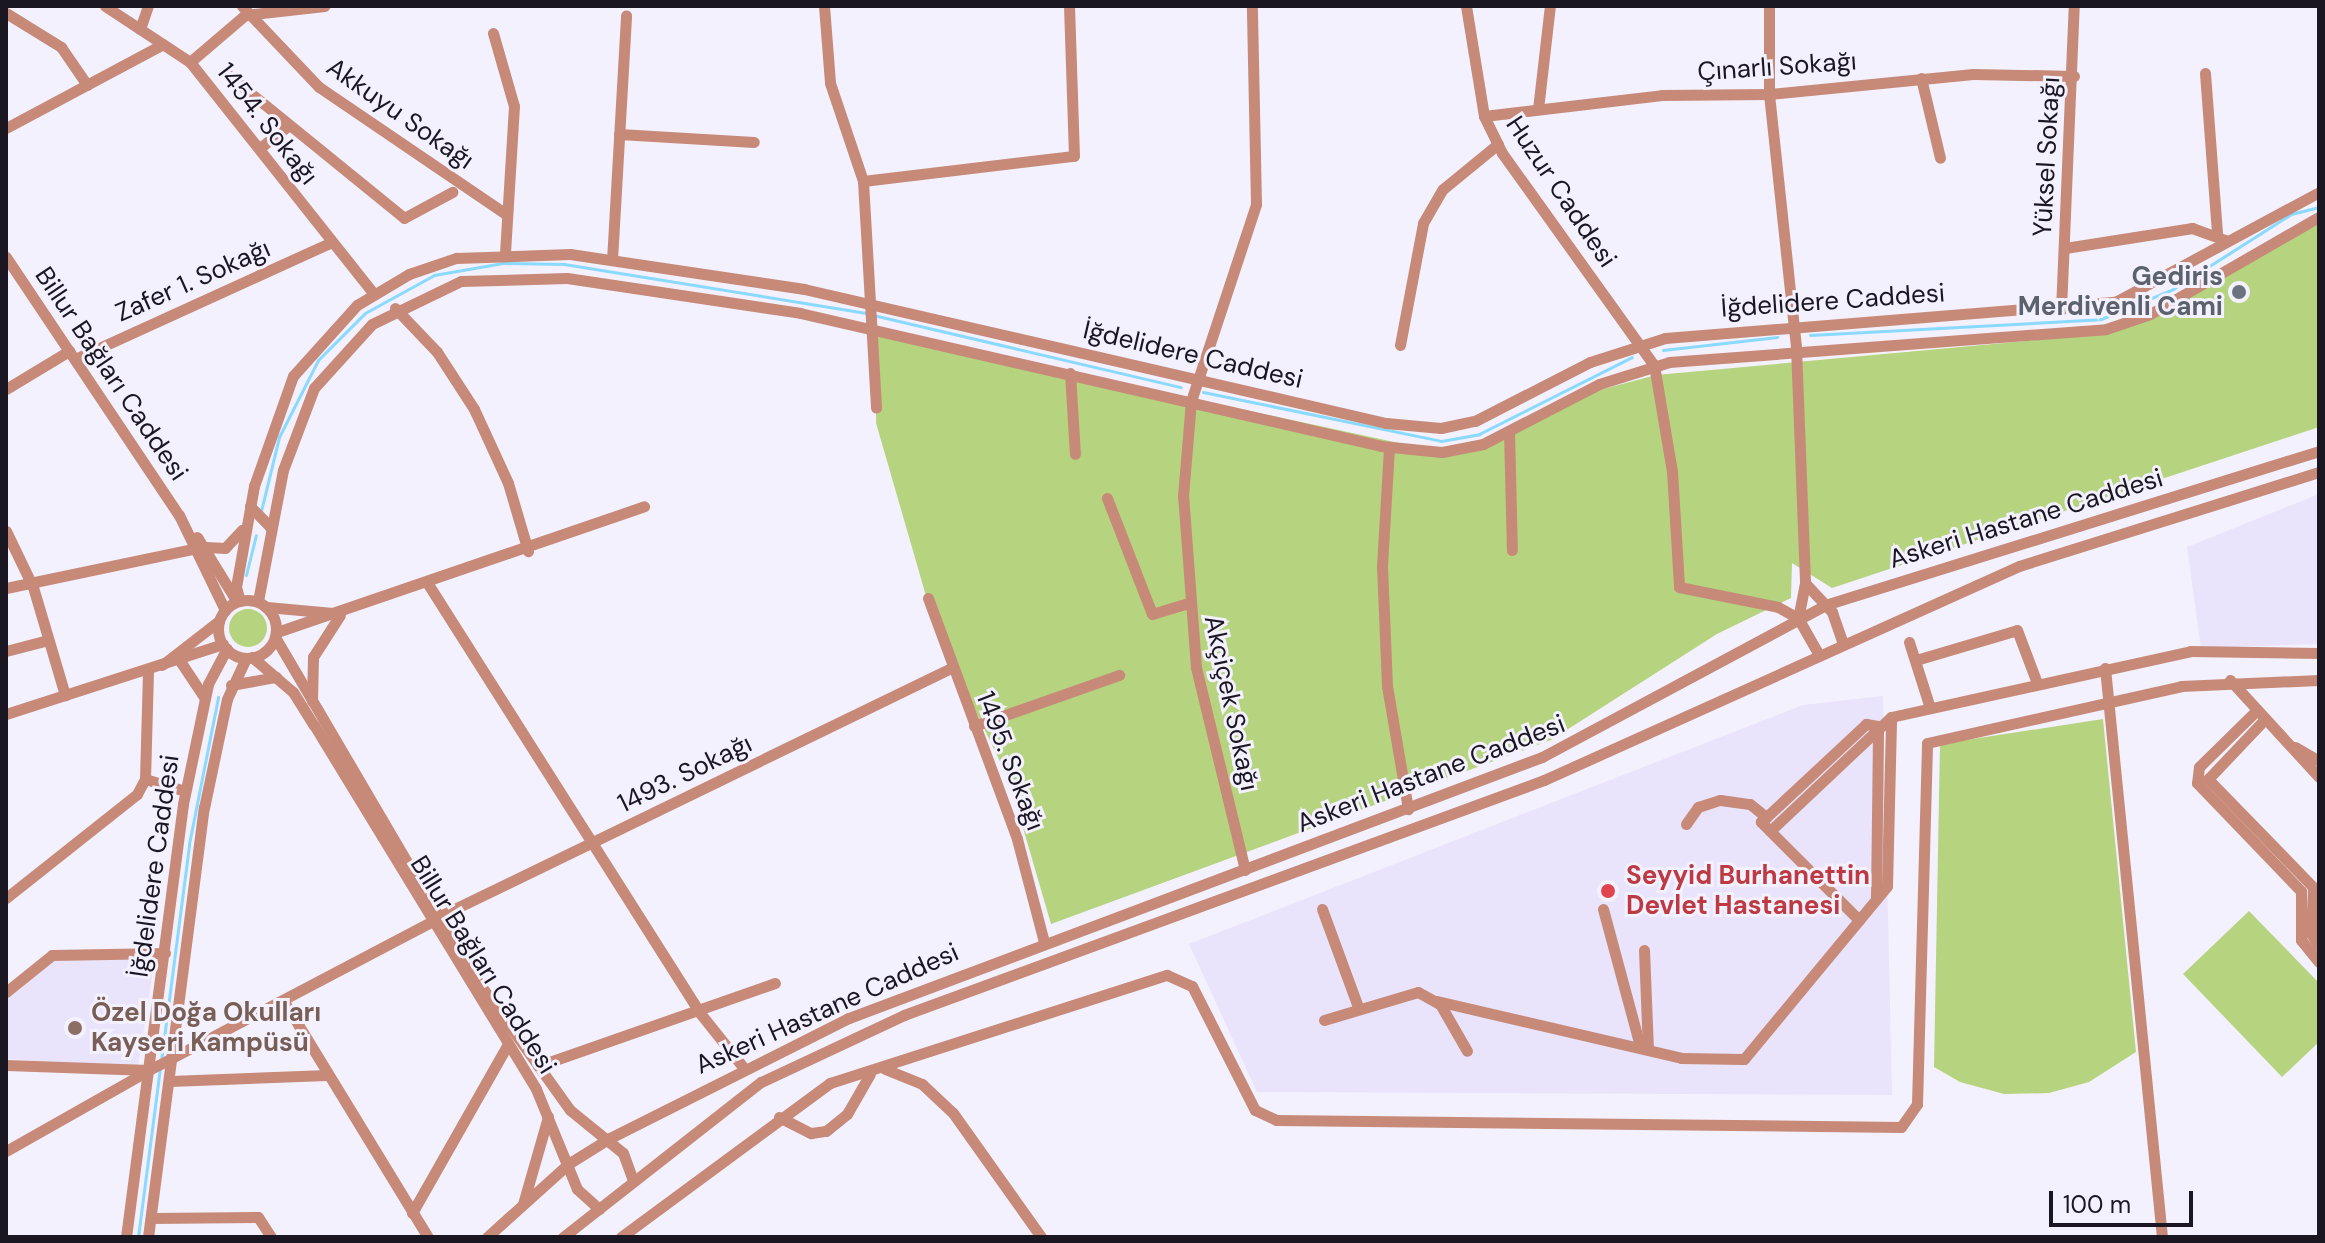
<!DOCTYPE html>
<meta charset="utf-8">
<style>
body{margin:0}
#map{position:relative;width:2325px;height:1243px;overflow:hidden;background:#f4f1fe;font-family:"DM Sans",sans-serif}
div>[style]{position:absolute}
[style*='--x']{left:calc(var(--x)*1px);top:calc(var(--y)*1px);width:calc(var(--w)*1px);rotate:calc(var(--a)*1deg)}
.built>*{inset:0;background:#e9e3fb}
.green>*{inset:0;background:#b6d47f}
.round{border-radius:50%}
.stream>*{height:3px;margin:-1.5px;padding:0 1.5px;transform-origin:1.5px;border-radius:1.5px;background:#8ad9ff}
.minor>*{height:11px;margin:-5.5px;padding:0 5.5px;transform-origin:5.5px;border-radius:5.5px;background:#c78a78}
.minor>.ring{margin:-5.5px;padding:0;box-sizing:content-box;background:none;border:11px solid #c78a78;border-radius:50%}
.dots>*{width:22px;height:22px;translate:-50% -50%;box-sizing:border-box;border:4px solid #f4f1fe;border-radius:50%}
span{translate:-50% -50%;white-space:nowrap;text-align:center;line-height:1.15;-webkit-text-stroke:6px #f4f1fe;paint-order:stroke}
.street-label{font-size:26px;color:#1a1722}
.worship-label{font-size:26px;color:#5b616d;font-weight:700}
.right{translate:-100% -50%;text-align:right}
.health-label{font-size:26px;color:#be3a42;font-weight:700}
.left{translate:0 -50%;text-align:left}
.education-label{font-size:26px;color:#785e54;font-weight:700}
.frame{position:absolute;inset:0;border:8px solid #1a1722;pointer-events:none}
.scale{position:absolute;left:2049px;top:1191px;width:144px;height:36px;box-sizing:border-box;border:4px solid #1a1722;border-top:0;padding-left:10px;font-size:24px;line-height:28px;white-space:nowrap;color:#1a1722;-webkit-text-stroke:6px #f4f1fe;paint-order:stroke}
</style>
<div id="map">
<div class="built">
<i style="clip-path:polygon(2319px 494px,2319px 644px,2201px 648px,2187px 547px)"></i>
<i style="clip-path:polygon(1883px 696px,1892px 1095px,1257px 1092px,1189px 944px,1803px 705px)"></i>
<i style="clip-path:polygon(155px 957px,138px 1067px,6px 1059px,6px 998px,55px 958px)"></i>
</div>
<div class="green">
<i style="clip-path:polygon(2319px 222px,2319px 427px,1832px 588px,1792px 563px,1791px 598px,1717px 634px,1551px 740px,1051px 924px,1009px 780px,935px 627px,876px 423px,877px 331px,1450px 454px,1592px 392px,1656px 375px,2103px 334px)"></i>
<i class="round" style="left:229px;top:609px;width:38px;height:38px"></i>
<i style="clip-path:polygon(2103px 719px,2136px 1052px,2089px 1082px,2049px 1093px,2004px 1094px,1960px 1082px,1934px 1067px,1940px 744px)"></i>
<i style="clip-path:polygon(2249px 911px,2319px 983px,2319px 1042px,2282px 1077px,2183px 974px)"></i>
</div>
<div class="stream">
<i style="--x:873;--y:315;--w:316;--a:13.2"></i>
<i style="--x:1810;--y:335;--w:291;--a:-3.1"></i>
<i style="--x:2101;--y:319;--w:78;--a:-22.6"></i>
<i style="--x:2173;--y:289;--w:140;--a:-32.4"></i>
<i style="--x:2291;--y:214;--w:29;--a:-14"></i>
<i style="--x:1663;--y:350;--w:115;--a:-6.5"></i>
<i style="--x:1203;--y:392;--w:243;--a:11.6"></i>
<i style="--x:1441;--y:441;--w:39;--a:-10"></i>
<i style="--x:1479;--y:434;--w:171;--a:-26.7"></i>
<i style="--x:261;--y:511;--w:76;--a:-76.3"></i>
<i style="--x:279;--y:437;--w:86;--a:-63.1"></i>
<i style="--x:318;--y:360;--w:66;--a:-45"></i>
<i style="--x:365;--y:313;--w:79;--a:-28.8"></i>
<i style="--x:434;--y:275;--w:70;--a:-9.9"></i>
<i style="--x:503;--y:263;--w:61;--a:0.9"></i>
<i style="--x:564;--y:264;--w:306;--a:9.2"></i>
<i style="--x:246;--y:575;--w:41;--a:-76"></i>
<i style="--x:161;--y:1061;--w:219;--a:-82.6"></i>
<i style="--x:189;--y:844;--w:150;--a:-78.8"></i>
<i style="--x:138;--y:1237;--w:170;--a:-82.6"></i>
</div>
<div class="minor">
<i style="--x:105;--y:6;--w:102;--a:33.4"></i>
<i style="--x:190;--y:62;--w:295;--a:51.6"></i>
<i style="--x:242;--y:6;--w:112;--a:46.5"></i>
<i style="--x:319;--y:87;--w:227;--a:34.2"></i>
<i style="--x:824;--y:6;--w:77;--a:85.5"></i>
<i style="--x:830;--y:83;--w:103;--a:71.4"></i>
<i style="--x:863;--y:181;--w:227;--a:86.7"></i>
<i style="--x:1466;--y:6;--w:111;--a:80.7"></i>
<i style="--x:1484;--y:116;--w:41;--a:64.1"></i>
<i style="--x:1502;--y:153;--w:261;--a:54.4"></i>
<i style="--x:1654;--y:365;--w:108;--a:80.4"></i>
<i style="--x:1672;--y:471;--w:116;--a:86.5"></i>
<i style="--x:1679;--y:587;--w:101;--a:11.4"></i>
<i style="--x:1778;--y:607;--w:23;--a:29"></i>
<i style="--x:1769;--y:6;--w:88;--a:90"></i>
<i style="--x:1769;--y:94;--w:254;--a:83.9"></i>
<i style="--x:1796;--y:347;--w:236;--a:87.8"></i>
<i style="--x:1805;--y:583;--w:36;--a:101"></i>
<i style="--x:1798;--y:618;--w:43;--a:60.4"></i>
<i style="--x:6;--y:13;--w:65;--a:31.7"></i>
<i style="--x:61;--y:47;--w:46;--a:55.6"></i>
<i style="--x:140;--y:29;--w:24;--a:-71"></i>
<i style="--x:493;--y:33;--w:76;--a:74"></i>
<i style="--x:514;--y:106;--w:146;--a:93.5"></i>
<i style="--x:190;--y:62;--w:72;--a:-40.5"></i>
<i style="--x:245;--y:15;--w:80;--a:-6.5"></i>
<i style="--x:2205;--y:73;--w:161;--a:85.7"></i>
<i style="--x:227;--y:74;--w:228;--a:39.1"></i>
<i style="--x:404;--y:218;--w:55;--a:-28.4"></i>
<i style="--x:1921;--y:78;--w:82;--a:76.6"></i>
<i style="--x:1538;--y:109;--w:104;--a:-83.4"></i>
<i style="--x:1484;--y:116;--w:179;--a:-6.7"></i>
<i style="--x:1662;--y:95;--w:107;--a:-0.5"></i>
<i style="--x:1769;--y:94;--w:205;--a:-5.6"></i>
<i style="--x:1973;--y:74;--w:101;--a:1.1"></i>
<i style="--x:6;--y:128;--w:178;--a:-28.1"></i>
<i style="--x:619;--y:134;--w:135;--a:3.4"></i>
<i style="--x:261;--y:147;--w:33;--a:-38"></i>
<i style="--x:863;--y:181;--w:212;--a:-6.8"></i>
<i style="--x:1074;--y:156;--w:150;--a:-91.9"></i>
<i style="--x:2065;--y:248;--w:129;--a:-8.9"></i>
<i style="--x:2192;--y:228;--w:37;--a:20"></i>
<i style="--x:6;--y:257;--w:311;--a:56.2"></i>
<i style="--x:179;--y:515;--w:106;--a:64.2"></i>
<i style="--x:612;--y:260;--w:245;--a:-86.7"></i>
<i style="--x:395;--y:308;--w:61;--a:46.3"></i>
<i style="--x:437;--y:352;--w:68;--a:57"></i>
<i style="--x:474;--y:409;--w:81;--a:65.3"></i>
<i style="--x:508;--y:483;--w:71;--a:73.6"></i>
<i style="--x:2061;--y:310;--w:304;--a:-87.6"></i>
<i style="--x:1400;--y:345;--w:124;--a:-79.3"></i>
<i style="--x:1423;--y:223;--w:39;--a:-60"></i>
<i style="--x:1443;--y:189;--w:71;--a:-39.3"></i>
<i style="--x:75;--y:359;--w:280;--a:-24.5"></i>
<i style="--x:1070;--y:373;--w:81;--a:86.5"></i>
<i style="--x:6;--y:389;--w:74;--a:-31.1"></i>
<i style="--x:1509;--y:431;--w:119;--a:88.6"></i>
<i style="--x:1389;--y:448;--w:118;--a:93.4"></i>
<i style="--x:1382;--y:566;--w:120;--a:87.6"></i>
<i style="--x:1387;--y:686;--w:125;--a:80.3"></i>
<i style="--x:1107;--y:498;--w:124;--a:68.8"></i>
<i style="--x:1152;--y:614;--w:37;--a:-17"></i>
<i style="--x:250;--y:506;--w:30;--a:46"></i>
<i style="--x:6;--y:531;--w:62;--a:64.3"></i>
<i style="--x:33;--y:587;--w:113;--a:73.5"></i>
<i style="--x:197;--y:537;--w:70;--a:58.3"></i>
<i style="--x:206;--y:547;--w:19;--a:3"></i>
<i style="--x:225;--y:548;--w:25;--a:-47"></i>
<i style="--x:1805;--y:583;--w:40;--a:47"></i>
<i style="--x:1832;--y:612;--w:34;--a:71"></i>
<i style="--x:428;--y:584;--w:508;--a:57.62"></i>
<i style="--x:700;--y:1013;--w:69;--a:51.5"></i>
<i style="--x:6;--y:588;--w:196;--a:-11.8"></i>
<i style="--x:928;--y:598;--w:257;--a:69.7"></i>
<i style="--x:1017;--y:839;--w:106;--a:75.3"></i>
<i class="ring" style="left:218px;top:600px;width:47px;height:47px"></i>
<i style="--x:240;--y:601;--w:15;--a:-106"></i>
<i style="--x:236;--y:587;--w:103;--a:-79.9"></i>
<i style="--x:254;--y:486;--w:117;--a:-70.5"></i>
<i style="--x:293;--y:376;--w:96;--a:-48"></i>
<i style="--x:357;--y:305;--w:61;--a:-30.8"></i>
<i style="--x:409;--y:274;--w:50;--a:-18.8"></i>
<i style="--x:456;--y:258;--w:114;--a:-2"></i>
<i style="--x:570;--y:254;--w:237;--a:8.5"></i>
<i style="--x:804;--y:289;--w:597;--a:12.97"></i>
<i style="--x:1386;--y:423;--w:55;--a:5.2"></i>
<i style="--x:1441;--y:428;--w:35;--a:-12"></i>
<i style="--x:1475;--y:421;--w:129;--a:-27.2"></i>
<i style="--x:1590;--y:362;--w:79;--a:-17.7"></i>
<i style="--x:1665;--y:338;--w:451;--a:-4.6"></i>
<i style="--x:2115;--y:302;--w:232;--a:-28.3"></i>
<i style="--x:258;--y:601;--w:133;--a:-79.2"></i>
<i style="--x:283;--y:470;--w:88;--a:-69.3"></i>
<i style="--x:314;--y:388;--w:86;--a:-47.8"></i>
<i style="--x:372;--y:324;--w:99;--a:-25.8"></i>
<i style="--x:461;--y:281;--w:106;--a:-1.6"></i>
<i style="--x:567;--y:278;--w:236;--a:8.5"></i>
<i style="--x:800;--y:313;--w:596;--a:12.89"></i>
<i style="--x:1381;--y:446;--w:61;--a:5.6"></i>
<i style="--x:1442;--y:452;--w:42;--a:-11"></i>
<i style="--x:1483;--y:444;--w:131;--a:-27.3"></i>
<i style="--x:1599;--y:384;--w:73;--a:-17.4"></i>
<i style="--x:1669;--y:362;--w:438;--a:-4.3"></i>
<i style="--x:2106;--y:329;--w:46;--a:-18.8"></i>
<i style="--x:2150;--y:314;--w:195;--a:-29.9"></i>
<i style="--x:267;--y:607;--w:66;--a:5.2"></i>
<i style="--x:277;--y:632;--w:388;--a:-18.9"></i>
<i style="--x:275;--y:637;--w:393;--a:59.6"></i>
<i style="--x:474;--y:976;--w:165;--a:54.4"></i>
<i style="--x:570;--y:1110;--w:68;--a:39.1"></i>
<i style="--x:623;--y:1153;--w:30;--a:70"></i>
<i style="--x:1909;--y:642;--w:69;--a:72.3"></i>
<i style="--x:6;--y:651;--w:43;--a:-14.7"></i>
<i style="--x:252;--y:657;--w:54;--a:40.5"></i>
<i style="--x:293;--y:692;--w:39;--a:58"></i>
<i style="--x:314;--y:725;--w:426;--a:58.6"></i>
<i style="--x:536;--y:1089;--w:108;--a:67.7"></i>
<i style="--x:577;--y:1189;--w:30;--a:42"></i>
<i style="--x:1916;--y:660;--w:105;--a:-16.5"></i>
<i style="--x:2017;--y:630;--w:57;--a:69.3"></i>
<i style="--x:180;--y:661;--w:43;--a:56.3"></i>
<i style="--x:162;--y:665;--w:72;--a:-37.7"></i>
<i style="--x:2105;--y:668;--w:572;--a:84.28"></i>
<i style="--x:2230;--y:680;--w:132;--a:47.5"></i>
<i style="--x:231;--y:685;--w:46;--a:-10.1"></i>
<i style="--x:312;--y:701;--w:44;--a:-88.7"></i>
<i style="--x:313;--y:657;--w:50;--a:-57.3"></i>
<i style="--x:2257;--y:710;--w:81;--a:135.5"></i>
<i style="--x:2199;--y:767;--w:16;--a:97"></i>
<i style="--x:2197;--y:783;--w:150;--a:46.1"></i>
<i style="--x:2301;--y:891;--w:49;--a:90"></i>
<i style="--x:2301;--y:940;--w:28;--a:51"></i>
<i style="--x:6;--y:714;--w:228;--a:-17.9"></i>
<i style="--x:2265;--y:719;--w:83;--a:133.5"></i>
<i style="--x:2208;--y:779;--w:151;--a:45.8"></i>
<i style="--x:2313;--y:887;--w:47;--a:92.4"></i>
<i style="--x:2311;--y:934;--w:14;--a:56"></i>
<i style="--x:974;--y:726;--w:154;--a:-19.4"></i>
<i style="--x:2295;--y:747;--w:28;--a:30"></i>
<i style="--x:145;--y:779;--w:42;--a:16.7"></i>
<i style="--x:1686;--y:824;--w:21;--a:-55"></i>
<i style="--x:1698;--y:807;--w:23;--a:-18"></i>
<i style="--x:1720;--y:800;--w:30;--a:8"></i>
<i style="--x:1750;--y:804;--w:21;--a:39"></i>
<i style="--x:1770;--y:831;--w:166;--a:-43.3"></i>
<i style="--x:1891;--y:717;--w:306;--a:-12.4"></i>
<i style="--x:2190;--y:651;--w:129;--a:0.9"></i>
<i style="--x:1245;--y:870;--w:209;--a:-103.6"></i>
<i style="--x:1196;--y:667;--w:171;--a:-94.3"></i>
<i style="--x:1183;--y:496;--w:95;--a:-85.2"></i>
<i style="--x:1191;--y:401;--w:207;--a:-71.7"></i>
<i style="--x:1256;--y:204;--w:198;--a:-91.2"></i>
<i style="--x:6;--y:898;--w:167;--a:-38.4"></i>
<i style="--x:137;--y:794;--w:17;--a:-62"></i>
<i style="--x:145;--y:779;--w:109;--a:-88.4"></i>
<i style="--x:1876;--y:899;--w:173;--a:-89.3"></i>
<i style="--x:1322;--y:909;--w:104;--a:69.8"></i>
<i style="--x:1603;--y:909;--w:142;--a:74.9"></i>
<i style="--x:438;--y:917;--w:570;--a:-25.89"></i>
<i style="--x:1859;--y:920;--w:139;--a:-135"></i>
<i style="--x:1761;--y:822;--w:144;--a:-43"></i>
<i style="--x:1866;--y:724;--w:12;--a:9"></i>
<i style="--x:1644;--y:950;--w:99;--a:87.7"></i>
<i style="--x:6;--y:992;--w:59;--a:-38.8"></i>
<i style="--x:52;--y:955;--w:113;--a:-1"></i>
<i style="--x:1437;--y:1001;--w:251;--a:13.1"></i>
<i style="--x:1681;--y:1058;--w:63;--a:0.9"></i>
<i style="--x:1744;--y:1059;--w:224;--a:-50.4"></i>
<i style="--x:1887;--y:886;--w:169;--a:-88.6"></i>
<i style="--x:285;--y:1003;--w:274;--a:58.6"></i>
<i style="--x:1324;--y:1020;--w:98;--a:-16.6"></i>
<i style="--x:1418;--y:992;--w:25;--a:29"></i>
<i style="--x:1440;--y:1004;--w:54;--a:60.1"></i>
<i style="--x:6;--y:1065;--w:143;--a:2"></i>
<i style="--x:149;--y:1070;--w:318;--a:-27.7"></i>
<i style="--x:538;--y:1066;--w:251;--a:-19.3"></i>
<i style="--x:885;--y:1069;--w:40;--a:22"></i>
<i style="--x:922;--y:1084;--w:42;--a:43.1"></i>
<i style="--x:953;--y:1113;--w:152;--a:54.6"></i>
<i style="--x:170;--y:1081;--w:157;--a:-2.2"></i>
<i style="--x:779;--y:1117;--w:36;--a:27"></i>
<i style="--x:811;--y:1133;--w:15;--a:-8"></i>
<i style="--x:826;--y:1131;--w:27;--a:-39"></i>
<i style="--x:847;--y:1114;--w:46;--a:-60.1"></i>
<i style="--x:6;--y:1151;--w:164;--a:-29.5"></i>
<i style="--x:523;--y:1204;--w:91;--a:-74"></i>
<i style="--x:412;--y:1213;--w:194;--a:-60.4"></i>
<i style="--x:151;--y:1218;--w:107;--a:-0.5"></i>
<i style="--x:258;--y:1217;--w:24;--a:57"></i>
<i style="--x:126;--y:1237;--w:437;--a:-82.5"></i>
<i style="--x:183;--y:804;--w:123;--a:-78.2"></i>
<i style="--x:208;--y:684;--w:40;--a:-62"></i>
<i style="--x:148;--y:1237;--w:433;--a:-82.6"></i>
<i style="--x:204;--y:808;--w:111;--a:-78.1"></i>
<i style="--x:227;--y:699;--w:45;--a:-65.1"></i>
<i style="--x:487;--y:1237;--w:109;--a:-42"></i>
<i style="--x:568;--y:1164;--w:49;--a:-31.8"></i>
<i style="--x:610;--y:1138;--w:267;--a:-26.7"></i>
<i style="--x:849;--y:1018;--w:741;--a:-20.64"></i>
<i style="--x:1542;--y:757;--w:321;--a:-28.2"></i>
<i style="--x:1825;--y:605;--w:517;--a:-17.31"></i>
<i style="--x:563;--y:1237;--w:251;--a:-38.1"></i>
<i style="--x:761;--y:1082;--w:158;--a:-25.1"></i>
<i style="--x:904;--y:1015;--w:682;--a:-20.16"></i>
<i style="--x:1544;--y:780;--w:521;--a:-24.25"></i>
<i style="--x:2019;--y:566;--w:314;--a:-17.4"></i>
<i style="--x:621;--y:1237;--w:260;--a:-36.4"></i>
<i style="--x:830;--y:1083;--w:354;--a:-17.8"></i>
<i style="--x:1167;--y:975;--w:27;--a:24"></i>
<i style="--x:1192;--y:986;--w:139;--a:63.1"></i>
<i style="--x:1255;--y:1110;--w:23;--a:25"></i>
<i style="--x:1276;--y:1120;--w:625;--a:0.64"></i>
<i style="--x:1901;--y:1127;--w:28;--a:-55"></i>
<i style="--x:1917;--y:1104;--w:361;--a:-88.4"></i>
<i style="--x:1927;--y:743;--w:260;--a:-12.6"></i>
<i style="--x:2181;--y:686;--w:138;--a:-2.5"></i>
</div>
<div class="dots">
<i style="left:2239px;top:292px;background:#6b7280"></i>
<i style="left:1608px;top:891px;background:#e0444e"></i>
<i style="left:75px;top:1028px;background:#8d6e63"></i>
</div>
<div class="street-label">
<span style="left:1777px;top:67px;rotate:-4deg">Çınarlı Sokağı</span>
<span style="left:400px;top:114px;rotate:35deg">Akkuyu Sokağı</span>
<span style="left:267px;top:124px;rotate:52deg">1454. Sokağı</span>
<span style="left:2047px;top:157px;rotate:-87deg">Yüksel Sokağı</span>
<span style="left:1561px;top:192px;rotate:56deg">Huzur Caddesi</span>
<span style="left:193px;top:281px;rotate:-24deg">Zafer 1. Sokağı</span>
<span style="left:1833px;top:301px;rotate:-4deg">İğdelidere Caddesi</span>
<span style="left:1193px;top:355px;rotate:13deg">İğdelidere Caddesi</span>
<span style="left:111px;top:374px;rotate:56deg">Billur Bağları Caddesi</span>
<span style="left:2026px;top:519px;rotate:-17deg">Askeri Hastane Caddesi</span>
<span style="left:1231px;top:703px;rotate:78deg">Akçiçek Sokağı</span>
<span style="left:1010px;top:761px;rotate:69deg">1495. Sokağı</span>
<span style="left:685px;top:774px;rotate:-26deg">1493. Sokağı</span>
<span style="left:1431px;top:774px;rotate:-21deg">Askeri Hastane Caddesi</span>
<span style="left:155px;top:866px;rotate:-82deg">İğdelidere Caddesi</span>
<span style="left:483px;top:965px;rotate:58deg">Billur Bağları Caddesi</span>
<span style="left:827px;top:1009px;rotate:-24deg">Askeri Hastane Caddesi</span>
</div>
<div class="worship-label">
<span class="right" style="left:2223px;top:292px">Gediris<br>Merdivenli Cami</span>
</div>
<div class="health-label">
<span class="left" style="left:1626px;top:891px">Seyyid Burhanettin<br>Devlet Hastanesi</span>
</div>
<div class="education-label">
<span class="left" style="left:91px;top:1028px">Özel Doğa Okulları<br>Kayseri Kampüsü</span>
</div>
<div class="frame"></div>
<div class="scale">100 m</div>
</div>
